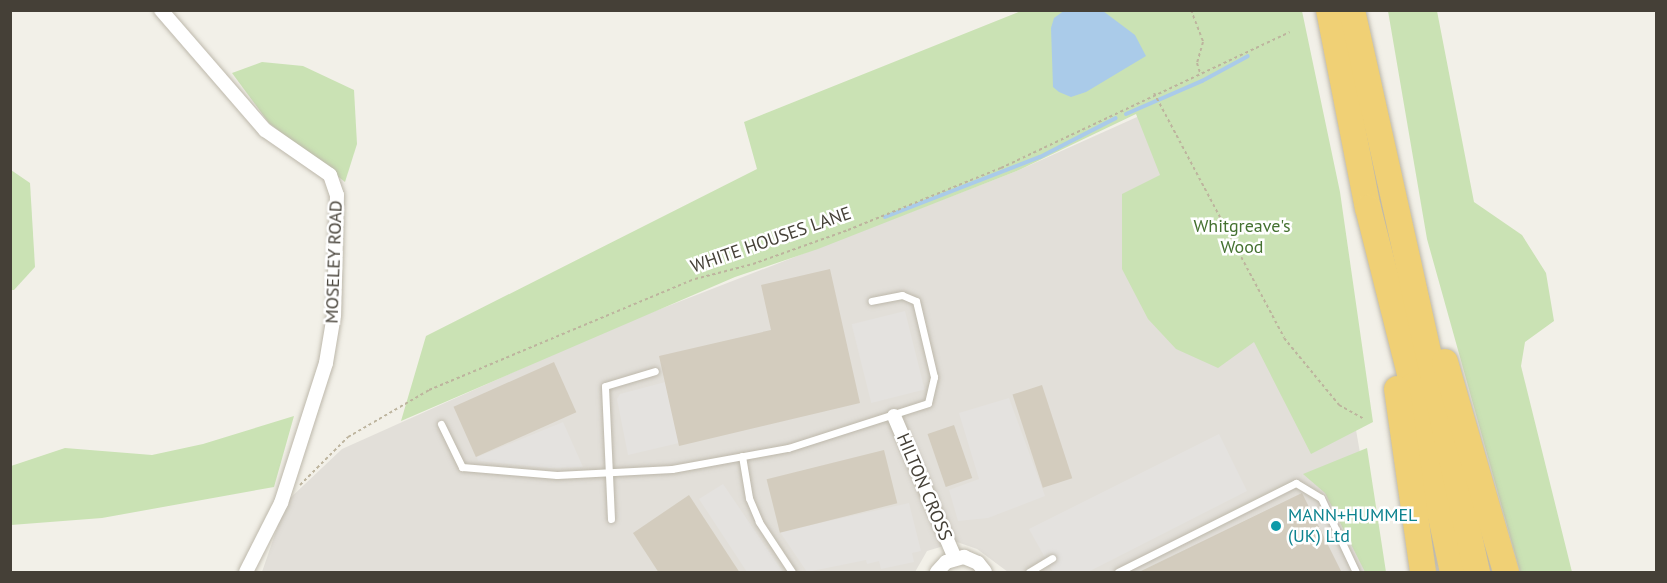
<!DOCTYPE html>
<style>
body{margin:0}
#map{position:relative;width:1667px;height:583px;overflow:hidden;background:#f2f0e8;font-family:"PT Sans",sans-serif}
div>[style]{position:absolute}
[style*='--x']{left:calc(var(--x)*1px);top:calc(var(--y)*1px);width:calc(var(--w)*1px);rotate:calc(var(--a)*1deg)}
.industrial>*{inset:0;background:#e2dfd9}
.green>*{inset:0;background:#cae2b4}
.parking>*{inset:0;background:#e4e2df;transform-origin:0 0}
.water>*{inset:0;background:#aacbe9}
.stream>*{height:4px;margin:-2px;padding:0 2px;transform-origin:2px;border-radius:2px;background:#aacbe9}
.building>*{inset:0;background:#d3ccbe;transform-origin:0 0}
.path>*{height:2px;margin-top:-1px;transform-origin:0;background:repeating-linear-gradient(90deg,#bdb49e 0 3px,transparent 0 6px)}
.roads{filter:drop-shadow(0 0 2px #bdb8ab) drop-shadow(0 0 2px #bdb8ab)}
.service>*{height:7px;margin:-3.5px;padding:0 3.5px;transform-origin:3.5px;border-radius:3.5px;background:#fff}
.minor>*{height:14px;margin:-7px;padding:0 7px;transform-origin:7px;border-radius:7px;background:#fff}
.motorway>*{height:26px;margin:-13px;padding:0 13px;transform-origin:13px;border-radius:13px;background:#f0d075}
.dots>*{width:16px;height:16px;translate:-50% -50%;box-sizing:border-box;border:3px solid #fff;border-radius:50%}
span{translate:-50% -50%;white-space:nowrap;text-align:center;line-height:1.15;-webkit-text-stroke:5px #fff;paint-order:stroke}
.park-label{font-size:18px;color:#447130}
.street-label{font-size:18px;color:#454037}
.culture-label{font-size:18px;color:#0d838f}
.left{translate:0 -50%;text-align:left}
.frame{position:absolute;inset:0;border:12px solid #454037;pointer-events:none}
</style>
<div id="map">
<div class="industrial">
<i style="clip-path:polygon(1206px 86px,1356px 430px,1381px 572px,1008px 572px,977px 549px,957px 542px,927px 551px,915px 572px,262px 572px,286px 502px,342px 449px,614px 327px,1019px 170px)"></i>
</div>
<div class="green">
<i style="clip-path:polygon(1021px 11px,1302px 11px,1340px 192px,1373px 422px,1311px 454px,1254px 342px,1218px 368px,1176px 349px,1148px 319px,1122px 269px,1122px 194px,1160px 175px,1136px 114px,1019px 170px,818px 249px,735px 277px,401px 421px,426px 336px,757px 169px,744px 122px)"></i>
<i style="clip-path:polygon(1388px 11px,1437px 11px,1474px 202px,1522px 235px,1546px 273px,1554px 321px,1525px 342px,1521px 366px,1572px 572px,1520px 572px,1427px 239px)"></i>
<i style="clip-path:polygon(262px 62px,303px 66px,354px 90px,357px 144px,345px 182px,269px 123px,232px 73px)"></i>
<i style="clip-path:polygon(11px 170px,30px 183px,35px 267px,14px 290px,10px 290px)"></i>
<i style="clip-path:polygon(294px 416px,274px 487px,102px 518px,11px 525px,11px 466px,65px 448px,152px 455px,203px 444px)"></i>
<i style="clip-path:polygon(1367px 448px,1386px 572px,1365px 572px,1325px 493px,1303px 474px)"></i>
</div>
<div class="parking">
<i style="left:905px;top:311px;width:81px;height:55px;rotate:76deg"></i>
<i style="clip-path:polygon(665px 382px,679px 443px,628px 455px,617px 399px,620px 394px)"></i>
<i style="clip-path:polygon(1009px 398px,1045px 496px,988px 518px,958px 521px,949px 490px,979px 479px,959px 413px)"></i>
<i style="clip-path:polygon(563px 422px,583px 467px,550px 468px,478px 461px,477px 457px)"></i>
<i style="clip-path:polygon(1219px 434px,1247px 491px,1088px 572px,1053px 572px,1029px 529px)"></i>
<i style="clip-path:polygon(723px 484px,783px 572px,747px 572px,699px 499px)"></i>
<i style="clip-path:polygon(909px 503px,921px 551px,912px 553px,914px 562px,881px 569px,879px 561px,867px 564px,866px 560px,807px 572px,780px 532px)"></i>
</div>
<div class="water">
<i style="clip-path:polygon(1065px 10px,1103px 11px,1135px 35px,1146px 56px,1086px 92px,1071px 97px,1059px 92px,1053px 87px,1051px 28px,1054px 18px)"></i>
</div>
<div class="stream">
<i style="--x:1126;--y:114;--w:83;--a:-23.5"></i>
<i style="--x:1202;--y:81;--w:52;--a:-28.5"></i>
<i style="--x:885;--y:217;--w:166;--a:-21.2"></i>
<i style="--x:1040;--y:157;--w:85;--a:-27.2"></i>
</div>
<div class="building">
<i style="clip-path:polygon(830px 269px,860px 403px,679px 446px,659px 356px,771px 330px,761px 285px)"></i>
<i style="left:554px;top:362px;width:55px;height:110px;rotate:66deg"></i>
<i style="left:1042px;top:385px;width:98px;height:31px;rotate:72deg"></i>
<i style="left:954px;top:425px;width:56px;height:28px;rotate:71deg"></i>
<i style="left:884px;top:450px;width:55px;height:121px;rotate:76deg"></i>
<i style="clip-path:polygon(1302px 493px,1342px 573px,1137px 573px)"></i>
<i style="clip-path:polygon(689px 495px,740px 573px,659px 573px,633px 533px)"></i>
</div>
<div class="path">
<i style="--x:1191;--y:10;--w:34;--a:69"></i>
<i style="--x:1203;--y:42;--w:22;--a:106"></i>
<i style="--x:1197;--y:63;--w:10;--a:73"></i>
<i style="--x:1154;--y:93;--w:277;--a:62"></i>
<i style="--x:1284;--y:338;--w:87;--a:50.6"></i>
<i style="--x:1339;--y:405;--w:29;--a:29"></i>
<i style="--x:300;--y:485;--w:68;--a:-45"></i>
<i style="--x:348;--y:437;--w:94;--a:-30.1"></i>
<i style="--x:429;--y:390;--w:288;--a:-22.7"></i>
<i style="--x:695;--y:279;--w:60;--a:-14.5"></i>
<i style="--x:753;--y:264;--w:101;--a:-19.7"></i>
<i style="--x:848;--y:230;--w:165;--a:-22.1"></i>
<i style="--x:1001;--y:168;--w:319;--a:-25.2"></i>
</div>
<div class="roads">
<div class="service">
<i style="--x:441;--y:424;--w:48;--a:64"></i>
<i style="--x:462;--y:467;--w:95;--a:4.8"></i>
<i style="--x:557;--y:475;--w:115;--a:-3"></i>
<i style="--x:672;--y:469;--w:118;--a:-10.3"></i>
<i style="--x:788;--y:448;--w:147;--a:-17.8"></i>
<i style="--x:928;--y:403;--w:27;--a:-77"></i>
<i style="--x:934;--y:377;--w:78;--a:-103.3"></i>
<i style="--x:916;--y:301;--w:15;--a:-157"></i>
<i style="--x:902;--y:295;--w:31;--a:169"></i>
<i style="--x:742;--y:456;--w:43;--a:80.5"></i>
<i style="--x:749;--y:498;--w:26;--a:67"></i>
<i style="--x:759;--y:522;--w:60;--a:56.6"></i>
<i style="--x:611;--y:519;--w:133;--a:-92.6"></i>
<i style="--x:605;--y:386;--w:52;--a:-16.7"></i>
<i style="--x:1029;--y:572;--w:27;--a:-31"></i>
<i style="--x:1118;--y:572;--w:199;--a:-26.6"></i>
<i style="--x:1296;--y:483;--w:29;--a:31"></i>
<i style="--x:1321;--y:498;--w:82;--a:64.7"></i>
</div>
<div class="minor">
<i style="--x:161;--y:10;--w:159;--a:49.1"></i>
<i style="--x:265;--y:130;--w:79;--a:34.7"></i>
<i style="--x:330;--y:175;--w:21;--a:71"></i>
<i style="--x:337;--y:195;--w:120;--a:91.4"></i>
<i style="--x:334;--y:315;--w:49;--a:99.5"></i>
<i style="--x:326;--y:363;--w:147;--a:107.8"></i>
<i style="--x:281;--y:503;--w:77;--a:116.9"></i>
<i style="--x:894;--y:416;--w:155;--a:66.8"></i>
<i style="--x:937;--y:572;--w:13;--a:-48"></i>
<i style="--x:946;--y:562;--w:19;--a:-16"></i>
<i style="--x:964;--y:557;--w:15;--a:23"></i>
<i style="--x:978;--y:563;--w:11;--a:52"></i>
</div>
<div class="motorway">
<i style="--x:1329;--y:10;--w:202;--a:78.9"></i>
<i style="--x:1368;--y:208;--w:184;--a:75.8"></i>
<i style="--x:1413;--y:386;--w:190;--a:77.9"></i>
<i style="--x:1352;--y:10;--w:576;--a:77.46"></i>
<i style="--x:1445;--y:362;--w:219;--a:73.8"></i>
<i style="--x:1397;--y:389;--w:185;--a:81.9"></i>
</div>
</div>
<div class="dots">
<i style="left:1276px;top:526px;background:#0f9aa8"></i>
</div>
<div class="park-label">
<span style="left:1242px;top:237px">Whitgreave's<br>Wood</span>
</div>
<div class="street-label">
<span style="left:771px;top:240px;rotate:-19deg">WHITE HOUSES LANE</span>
<span style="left:334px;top:262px;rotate:-88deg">MOSELEY ROAD</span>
<span style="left:924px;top:487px;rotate:67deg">HILTON CROSS</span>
</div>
<div class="culture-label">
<span class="left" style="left:1288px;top:526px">MANN+HUMMEL<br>(UK) Ltd</span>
</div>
<div class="frame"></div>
</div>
